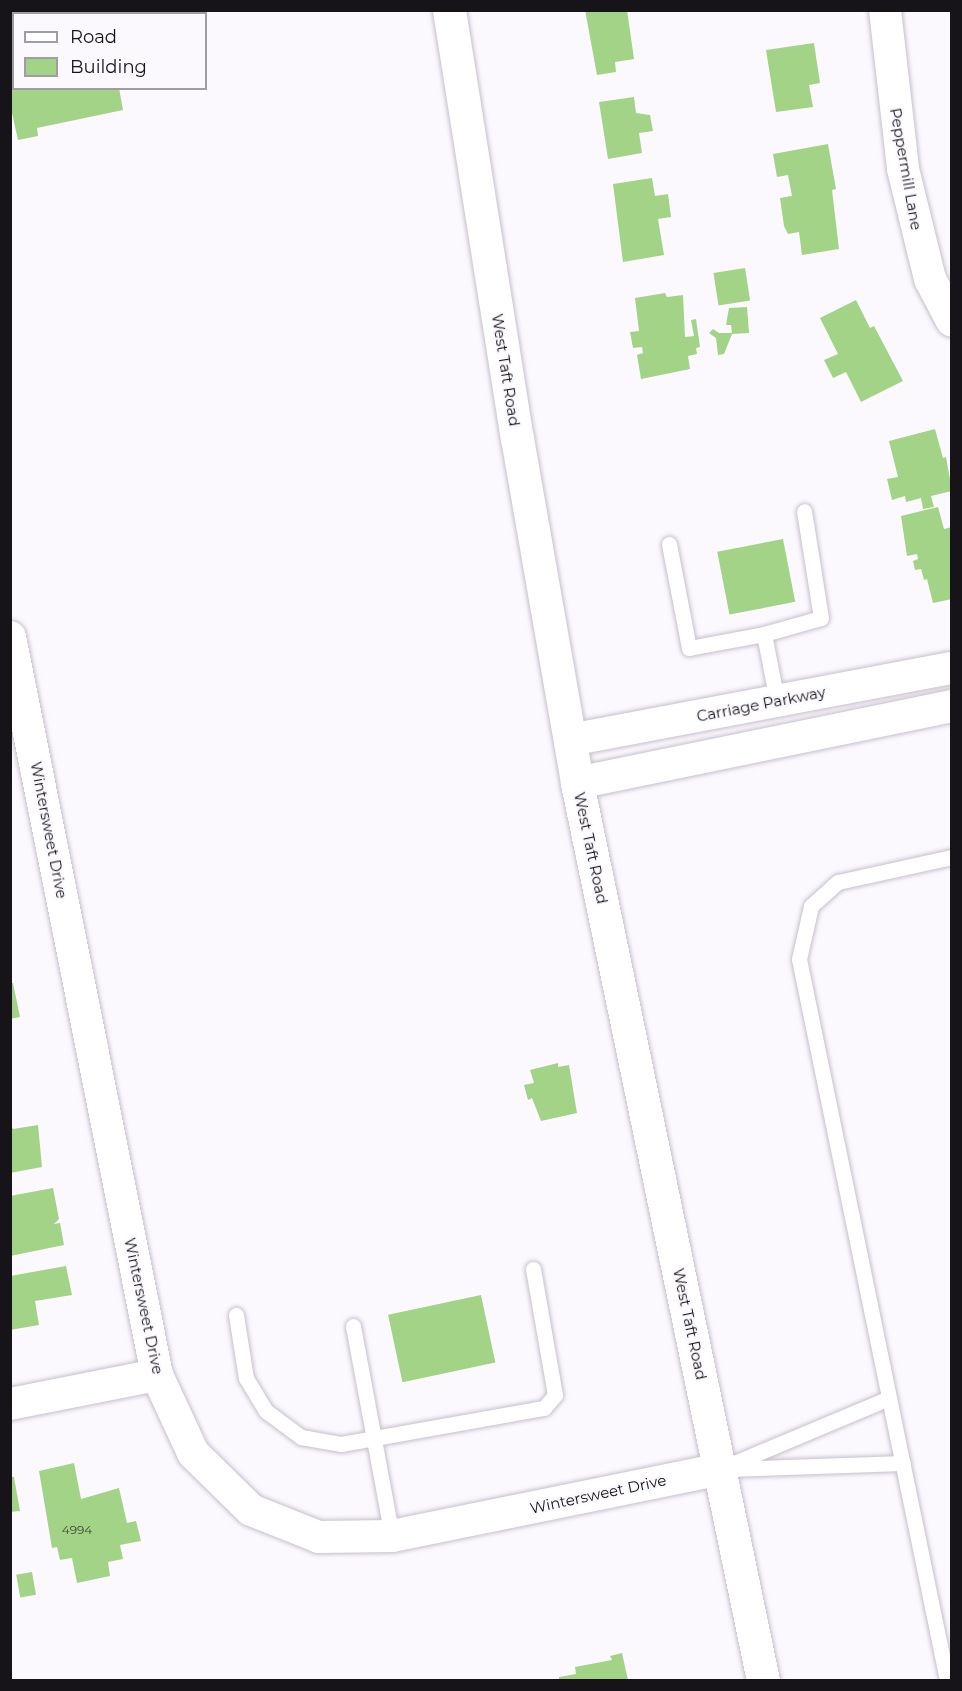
<!DOCTYPE html>
<style>
body{margin:0}
#map{position:relative;width:962px;height:1691px;overflow:hidden;background:#fcf9fe;font-family:Montserrat,sans-serif}
div>[style]{position:absolute}
[style*='--x']{left:calc(var(--x)*1px);top:calc(var(--y)*1px);width:calc(var(--w)*1px);rotate:calc(var(--a)*1deg)}
.building>*{inset:0;background:#a3d386;transform-origin:0 0}
.roads{filter:drop-shadow(0 0 2px #c7bfcc) drop-shadow(0 0 2px #c7bfcc)}
.service>*{height:15px;margin:-7.5px;padding:0 7.5px;transform-origin:7.5px;border-radius:7.5px;background:#fff}
.minor>*{height:32px;margin:-16px;padding:0 16px;transform-origin:16px;border-radius:16px;background:#fff}
.secondary>*{height:33px;margin:-16.5px;padding:0 16.5px;transform-origin:16.5px;border-radius:16.5px;background:#fff}
span{translate:-50% -50%;white-space:nowrap;text-align:center;line-height:1.15;-webkit-text-stroke:4.5px #fcf9fe;paint-order:stroke}
.number-label{font-size:12px;color:#394434}
.number-label span{-webkit-text-stroke-width:0}
.street-label{font-size:15px;color:#161418}
.frame{position:absolute;inset:0;border:12px solid #161418;pointer-events:none}
.legend{position:absolute;left:12px;top:12px;width:195px;height:78px;box-sizing:border-box;background:#fcf9fe;border:2px solid #a09da2;margin:0;padding:8px 10px;list-style:none;font-size:18px;color:#161418}
.legend li{display:flex;align-items:center;gap:12px;height:30px}
.legend b{width:30px;border:2px solid #a09da2}
</style>
<div id="map">
<div class="building">
<i style="clip-path:polygon(585px 10px,627px 10px,634px 59px,615px 62px,616px 72px,597px 75px)"></i>
<i style="clip-path:polygon(814px 43px,820px 83px,809px 85px,813px 107px,776px 112px,766px 50px)"></i>
<i style="clip-path:polygon(14px 50px,14px 88px,119px 88px,123px 110px,37px 128px,38px 136px,18px 140px,10px 104px)"></i>
<i style="clip-path:polygon(634px 97px,636px 113px,650px 115px,653px 131px,639px 133px,642px 153px,608px 159px,599px 102px)"></i>
<i style="clip-path:polygon(828px 144px,836px 189px,832px 190px,839px 249px,802px 255px,799px 232px,788px 234px,784px 226px,780px 198px,792px 196px,788px 175px,777px 177px,773px 154px)"></i>
<i style="clip-path:polygon(652px 178px,655px 196px,668px 194px,671px 217px,658px 219px,664px 255px,623px 262px,613px 184px)"></i>
<i style="left:745px;top:268px;width:33px;height:32px;rotate:81deg"></i>
<i style="clip-path:polygon(665px 293px,667px 297px,683px 295px,685px 337px,694px 336px,691px 320px,696px 319px,700px 347px,696px 348px,697px 354px,688px 356px,690px 369px,641px 379px,637px 355px,643px 353px,642px 347px,633px 348px,630px 332px,639px 331px,635px 298px)"></i>
<i style="clip-path:polygon(856px 300px,870px 328px,874px 326px,903px 381px,861px 402px,846px 372px,833px 378px,824px 360px,838px 354px,820px 318px)"></i>
<i style="clip-path:polygon(747px 307px,749px 333px,732px 334px,724px 354px,718px 355px,716px 338px,709px 333px,713px 329px,719px 333px,732px 333px,731px 325px,726px 325px,729px 308px)"></i>
<i style="clip-path:polygon(935px 429px,943px 458px,946px 457px,952px 491px,931px 496px,934px 507px,923px 509px,921px 498px,906px 502px,905px 496px,892px 500px,887px 479px,898px 477px,889px 441px)"></i>
<i style="clip-path:polygon(938px 507px,944px 529px,952px 527px,952px 599px,933px 603px,927px 579px,924px 580px,921px 569px,915px 570px,913px 561px,918px 559px,917px 554px,907px 556px,901px 516px)"></i>
<i style="left:783px;top:539px;width:64px;height:67px;rotate:79deg"></i>
<i style="clip-path:polygon(13px 983px,20px 1017px,10px 1019px,10px 984px)"></i>
<i style="clip-path:polygon(558px 1063px,558px 1067px,569px 1065px,577px 1113px,541px 1121px,532px 1098px,528px 1100px,524px 1085px,534px 1083px,530px 1070px)"></i>
<i style="clip-path:polygon(10px 1123px,13px 1129px,38px 1125px,42px 1167px,10px 1173px)"></i>
<i style="clip-path:polygon(53px 1188px,59px 1219px,54px 1224px,60px 1223px,64px 1245px,10px 1256px,10px 1196px)"></i>
<i style="clip-path:polygon(66px 1266px,72px 1295px,35px 1301px,39px 1325px,10px 1330px,10px 1276px)"></i>
<i style="left:481px;top:1295px;width:69px;height:95px;rotate:78deg"></i>
<i style="clip-path:polygon(74px 1463px,81px 1499px,119px 1488px,127px 1523px,136px 1521px,141px 1541px,120px 1545px,123px 1559px,108px 1562px,110px 1576px,77px 1583px,72px 1558px,60px 1560px,57px 1547px,52px 1548px,39px 1471px)"></i>
<i style="clip-path:polygon(10px 1477px,14px 1477px,20px 1511px,10px 1512px)"></i>
<i style="left:32px;top:1572px;width:23px;height:16px;rotate:80deg"></i>
<i style="clip-path:polygon(622px 1653px,628px 1680px,559px 1680px,559px 1677px,576px 1674px,575px 1667px,612px 1660px,610px 1656px)"></i>
</div>
<div class="roads">
<div class="service">
<i style="--x:669;--y:544;--w:106;--a:79.1"></i>
<i style="--x:689;--y:648;--w:76;--a:-10.6"></i>
<i style="--x:764;--y:634;--w:68;--a:79"></i>
<i style="--x:764;--y:634;--w:59;--a:-15.7"></i>
<i style="--x:821;--y:618;--w:108;--a:-99"></i>
<i style="--x:236;--y:1315;--w:64;--a:81"></i>
<i style="--x:246;--y:1378;--w:39;--a:59"></i>
<i style="--x:266;--y:1411;--w:44;--a:36.6"></i>
<i style="--x:301;--y:1437;--w:41;--a:9.9"></i>
<i style="--x:341;--y:1444;--w:206;--a:-10.1"></i>
<i style="--x:544;--y:1408;--w:17;--a:-50"></i>
<i style="--x:555;--y:1395;--w:128;--a:-99.9"></i>
<i style="--x:353;--y:1326;--w:214;--a:79.5"></i>
<i style="--x:720;--y:1469;--w:183;--a:-22.8"></i>
<i style="--x:729;--y:1469;--w:174;--a:-2"></i>
<i style="--x:947;--y:1680;--w:736;--a:-101.6"></i>
<i style="--x:799;--y:959;--w:54;--a:-77.2"></i>
<i style="--x:811;--y:906;--w:36;--a:-42"></i>
<i style="--x:838;--y:882;--w:117;--a:-12.4"></i>
</div>
<div class="minor">
<i style="--x:885;--y:10;--w:160;--a:83.5"></i>
<i style="--x:903;--y:169;--w:113;--a:76.2"></i>
<i style="--x:930;--y:279;--w:47;--a:62.4"></i>
<i style="--x:10;--y:637;--w:752;--a:78.73"></i>
<i style="--x:157;--y:1375;--w:86;--a:65.2"></i>
<i style="--x:193;--y:1453;--w:81;--a:44.5"></i>
<i style="--x:251;--y:1510;--w:73;--a:21.7"></i>
<i style="--x:319;--y:1537;--w:73;--a:-0.8"></i>
<i style="--x:392;--y:1536;--w:335;--a:-11.5"></i>
<i style="--x:570;--y:740;--w:389;--a:-10.7"></i>
<i style="--x:577;--y:783;--w:383;--a:-11.6"></i>
<i style="--x:10;--y:1404;--w:150;--a:-11.2"></i>
</div>
<div class="secondary">
<i style="--x:449;--y:10;--w:433;--a:81"></i>
<i style="--x:517;--y:438;--w:350;--a:80.1"></i>
<i style="--x:577;--y:783;--w:916;--a:78.29"></i>
</div>
</div>
<div class="number-label">
<span style="left:77px;top:1530px">4994</span>
</div>
<div class="street-label">
<span style="left:906px;top:169px;rotate:80deg">Peppermill Lane</span>
<span style="left:506px;top:370px;rotate:81deg">West Taft Road</span>
<span style="left:761px;top:704px;rotate:-11deg">Carriage Parkway</span>
<span style="left:49px;top:830px;rotate:79deg">Wintersweet Drive</span>
<span style="left:591px;top:848px;rotate:78deg">West Taft Road</span>
<span style="left:144px;top:1306px;rotate:78deg">Wintersweet Drive</span>
<span style="left:690px;top:1324px;rotate:78deg">West Taft Road</span>
<span style="left:598px;top:1494px;rotate:-12deg">Wintersweet Drive</span>
</div>
<div class="frame"></div>
<ul class="legend">
<li><b style="height:8px;background:#fff"></b>Road</li>
<li><b style="height:16px;background:#a3d386"></b>Building</li>
</ul>
</div>
